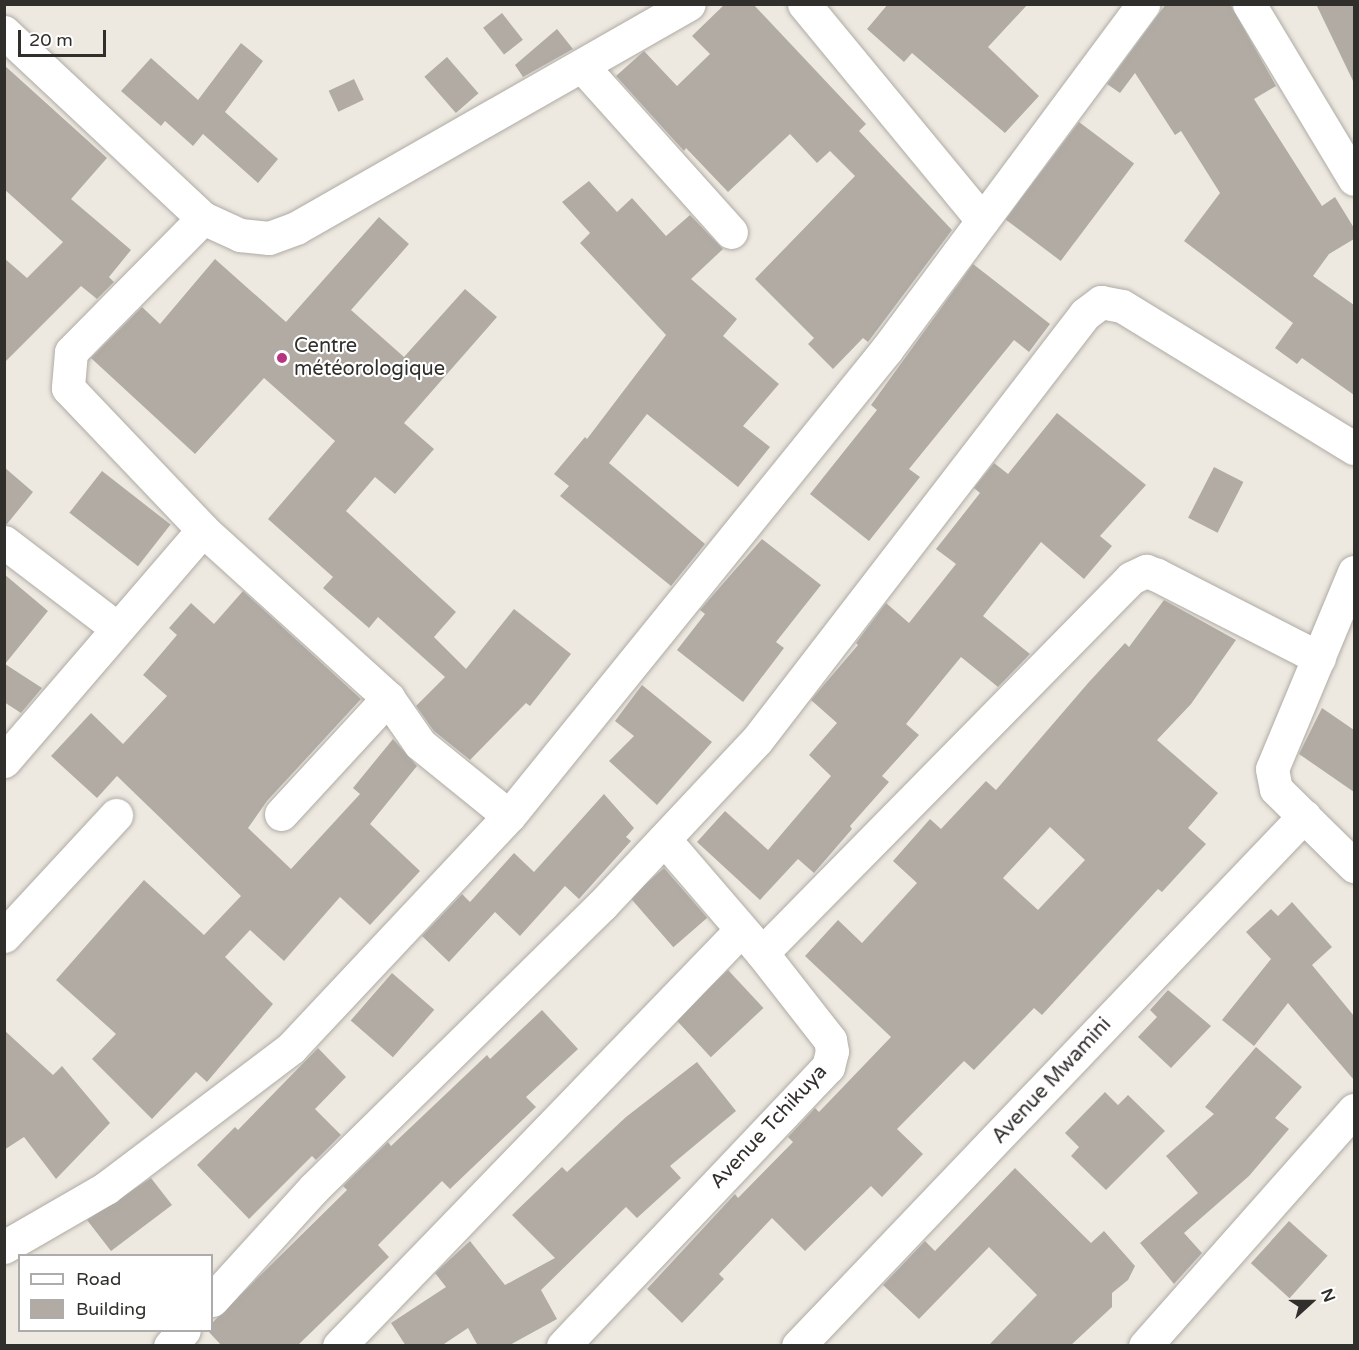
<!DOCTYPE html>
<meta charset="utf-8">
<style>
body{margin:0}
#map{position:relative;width:1359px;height:1350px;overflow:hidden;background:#ede9e1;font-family:"Varela Round",sans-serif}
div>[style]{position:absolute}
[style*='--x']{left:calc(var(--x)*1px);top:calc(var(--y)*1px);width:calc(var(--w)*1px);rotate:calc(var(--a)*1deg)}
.building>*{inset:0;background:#b1aba4;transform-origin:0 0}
.roads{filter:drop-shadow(0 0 2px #afaba4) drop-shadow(0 0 2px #afaba4)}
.minor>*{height:33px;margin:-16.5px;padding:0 16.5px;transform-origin:16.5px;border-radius:16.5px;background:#fff}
.dots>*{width:16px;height:16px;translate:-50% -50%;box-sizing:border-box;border:3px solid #fff;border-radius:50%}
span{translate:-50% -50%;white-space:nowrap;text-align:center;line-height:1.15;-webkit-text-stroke:4.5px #fff;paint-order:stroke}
.poi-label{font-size:20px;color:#312f2c}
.left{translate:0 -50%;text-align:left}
.street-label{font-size:20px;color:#312f2c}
.frame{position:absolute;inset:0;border:6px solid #312f2c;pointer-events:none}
.legend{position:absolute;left:18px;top:1254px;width:195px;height:78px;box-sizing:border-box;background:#fff;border:2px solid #adacab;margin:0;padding:8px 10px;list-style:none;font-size:18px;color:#312f2c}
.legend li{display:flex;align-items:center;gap:12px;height:30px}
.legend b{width:30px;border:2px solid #adacab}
.north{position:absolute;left:1281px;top:1272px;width:60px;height:60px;-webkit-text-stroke:4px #fff;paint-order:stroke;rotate:69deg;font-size:16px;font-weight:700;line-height:24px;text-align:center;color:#312f2c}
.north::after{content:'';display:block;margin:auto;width:21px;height:27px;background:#312f2c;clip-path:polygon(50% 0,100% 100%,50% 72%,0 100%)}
.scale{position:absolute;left:18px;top:30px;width:88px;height:27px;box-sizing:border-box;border:3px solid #312f2c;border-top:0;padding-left:8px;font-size:18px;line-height:21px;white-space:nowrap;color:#312f2c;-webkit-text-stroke:4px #fff;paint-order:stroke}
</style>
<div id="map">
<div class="building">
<i style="clip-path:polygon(725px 4px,753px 4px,866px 124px,859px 131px,952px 230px,868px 342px,863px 338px,833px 369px,808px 344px,814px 338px,755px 279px,855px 176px,830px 151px,817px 163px,790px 134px,728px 192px,686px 148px,684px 151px,616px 76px,644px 51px,677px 86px,710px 54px,692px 36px)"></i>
<i style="clip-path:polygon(888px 4px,1028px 4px,988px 47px,1039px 96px,1005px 133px,912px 53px,904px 62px,867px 29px)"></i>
<i style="clip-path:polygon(1166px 4px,1230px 4px,1276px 86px,1254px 99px,1322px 206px,1335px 197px,1354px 228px,1354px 239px,1329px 254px,1313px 276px,1354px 305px,1354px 395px,1302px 358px,1297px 364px,1275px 348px,1293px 323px,1184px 241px,1220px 193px,1181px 131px,1175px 135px,1135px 73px,1120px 93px,1107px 84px)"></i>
<i style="clip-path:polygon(1316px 4px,1354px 4px,1354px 83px)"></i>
<i style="left:502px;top:13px;width:34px;height:24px;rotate:52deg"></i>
<i style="clip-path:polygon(557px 29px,573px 49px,523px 77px,515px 65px)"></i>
<i style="clip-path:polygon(241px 43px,263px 61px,225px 112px,278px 159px,258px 183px,203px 134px,193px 146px,165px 121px,161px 126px,121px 91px,151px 58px,198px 100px)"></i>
<i style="left:447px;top:57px;width:48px;height:30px;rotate:49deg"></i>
<i style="clip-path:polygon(4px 65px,107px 158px,71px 199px,131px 250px,109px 277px,114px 282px,97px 299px,81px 286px,4px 363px,4px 258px,27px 278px,63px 242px,4px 189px)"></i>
<i style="left:354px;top:79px;width:23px;height:28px;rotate:65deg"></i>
<i style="left:1079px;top:122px;width:69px;height:122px;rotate:37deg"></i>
<i style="clip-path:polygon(589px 181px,617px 212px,632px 198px,666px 236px,690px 215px,723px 249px,691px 279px,737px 319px,723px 336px,779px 384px,743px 426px,770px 447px,738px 487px,647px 414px,609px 463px,705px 544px,671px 586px,560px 496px,569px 486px,554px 474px,585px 437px,587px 439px,666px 335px,580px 243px,590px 233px,562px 202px)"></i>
<i style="clip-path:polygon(379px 217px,409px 244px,351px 310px,404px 357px,465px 289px,497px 317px,404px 423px,434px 449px,395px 494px,375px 477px,346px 511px,456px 612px,434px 637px,466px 669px,514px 609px,571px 654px,530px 706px,526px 703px,470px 760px,434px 731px,416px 706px,445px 677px,378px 617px,369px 628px,323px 588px,333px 577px,268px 519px,335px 441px,264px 378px,195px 454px,91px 358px,142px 307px,160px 324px,215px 259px,286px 322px)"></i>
<i style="clip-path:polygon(973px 264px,1050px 324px,1029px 352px,1014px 340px,909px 469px,920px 477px,869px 541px,810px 494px,877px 410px,871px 405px)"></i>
<i style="clip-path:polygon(1057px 413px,1146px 485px,1100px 536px,1112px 546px,1084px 579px,1041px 542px,983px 616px,1030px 654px,998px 687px,961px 657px,906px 724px,919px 735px,882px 776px,889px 782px,850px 826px,852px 829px,814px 873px,798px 859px,760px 900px,697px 842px,725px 811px,768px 850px,831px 776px,809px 755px,837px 723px,811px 700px,858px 645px,856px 643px,886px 603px,909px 623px,956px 564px,936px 549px,980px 493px,974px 488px,994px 463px,1008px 474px)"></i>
<i style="clip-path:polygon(4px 467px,33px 492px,7px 524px,4px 524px)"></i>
<i style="left:1214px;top:467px;width:33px;height:57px;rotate:27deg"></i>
<i style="left:102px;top:471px;width:87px;height:53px;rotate:38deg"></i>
<i style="clip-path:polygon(762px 539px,821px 585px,776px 642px,784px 648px,743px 702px,677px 650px,705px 614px,700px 610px)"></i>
<i style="clip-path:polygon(4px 574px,48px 611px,5px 664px,42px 688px,21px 713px,4px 702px)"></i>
<i style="clip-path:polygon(243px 591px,361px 699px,267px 801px,248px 828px,291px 869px,360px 794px,353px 788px,393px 739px,417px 766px,370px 824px,420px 871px,370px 925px,340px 897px,284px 961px,250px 930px,225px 957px,273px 1004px,207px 1082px,196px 1072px,152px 1119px,92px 1059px,116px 1034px,56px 980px,144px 880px,204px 935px,241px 896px,117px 776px,97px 798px,51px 756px,91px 713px,123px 744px,167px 696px,143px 675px,177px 635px,169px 628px,191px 603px,214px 624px)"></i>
<i style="clip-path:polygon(evenodd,1164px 600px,1236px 640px,1191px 704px,1157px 740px,1218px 793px,1188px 828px,1206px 844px,1162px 892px,1158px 889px,1042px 1015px,1034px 1008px,974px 1070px,964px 1061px,897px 1129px,923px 1154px,882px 1197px,871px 1186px,805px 1251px,772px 1218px,719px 1274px,724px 1279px,682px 1323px,647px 1289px,735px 1194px,738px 1198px,793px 1142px,788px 1137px,803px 1121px,815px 1108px,819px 1112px,891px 1037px,805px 956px,838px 920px,862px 943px,917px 883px,893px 861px,930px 819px,941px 829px,986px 781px,996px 790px,1089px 682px,1125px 643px,1129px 647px,1164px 600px,1050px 827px,1085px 860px,1038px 910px,1003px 878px,1050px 827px)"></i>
<i style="clip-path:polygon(642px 685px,712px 742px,657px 805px,609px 761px,634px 736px,615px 721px)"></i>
<i style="clip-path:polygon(1322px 708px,1354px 730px,1354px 792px,1299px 754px)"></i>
<i style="clip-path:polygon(604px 794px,634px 828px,626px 837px,631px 841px,579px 899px,565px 886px,520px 936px,495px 912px,449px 962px,422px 936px,462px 894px,470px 902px,514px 853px,534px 872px)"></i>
<i style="left:664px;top:868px;width:66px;height:45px;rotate:49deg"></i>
<i style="clip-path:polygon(1292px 902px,1332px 947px,1312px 965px,1354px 1016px,1354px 1080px,1288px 1003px,1254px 1046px,1222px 1020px,1271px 959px,1246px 932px,1271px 909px,1278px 916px)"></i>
<i style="left:728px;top:970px;width:52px;height:72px;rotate:47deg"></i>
<i style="left:392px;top:973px;width:56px;height:63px;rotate:41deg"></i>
<i style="clip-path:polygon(1168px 990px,1211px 1026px,1171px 1068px,1138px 1037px,1157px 1017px,1150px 1010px)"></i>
<i style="clip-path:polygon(542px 1010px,578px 1049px,526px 1097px,536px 1107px,450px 1189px,442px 1181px,378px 1245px,389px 1257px,297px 1346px,222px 1346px,207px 1330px,212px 1330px,212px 1323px,347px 1190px,343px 1186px,388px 1142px,391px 1146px,487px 1055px,490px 1059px)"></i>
<i style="clip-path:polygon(4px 1030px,53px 1075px,62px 1066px,110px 1123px,56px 1179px,24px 1137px,4px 1150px)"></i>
<i style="clip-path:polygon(1256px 1047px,1302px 1087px,1275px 1118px,1289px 1129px,1249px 1176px,1184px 1233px,1202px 1253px,1174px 1284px,1140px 1243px,1198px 1193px,1166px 1156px,1214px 1114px,1205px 1107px)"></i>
<i style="clip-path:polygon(318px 1048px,346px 1077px,315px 1109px,341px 1135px,316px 1160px,312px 1156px,249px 1219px,197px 1165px,235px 1127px,238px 1130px)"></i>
<i style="clip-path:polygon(697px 1062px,736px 1111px,670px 1166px,681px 1178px,637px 1218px,626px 1207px,541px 1290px,557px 1319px,508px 1346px,478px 1346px,468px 1328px,441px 1346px,406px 1346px,391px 1323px,446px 1287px,435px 1273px,470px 1241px,505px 1285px,555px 1258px,512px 1215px,562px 1167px,567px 1172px,626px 1117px)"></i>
<i style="clip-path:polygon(1105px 1092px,1118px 1105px,1128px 1095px,1165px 1131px,1106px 1190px,1071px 1156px,1079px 1147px,1065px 1133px)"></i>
<i style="clip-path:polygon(1015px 1168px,1091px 1243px,1104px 1231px,1135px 1266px,1128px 1280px,1112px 1293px,1112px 1307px,1070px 1346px,988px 1346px,1037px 1295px,989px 1247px,919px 1319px,883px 1285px,925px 1241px,935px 1251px)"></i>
<i style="clip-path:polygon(151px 1178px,172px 1205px,111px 1251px,87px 1220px)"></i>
<i style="left:1289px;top:1221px;width:52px;height:57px;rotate:42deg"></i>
</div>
<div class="roads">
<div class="minor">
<i style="--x:804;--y:4;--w:280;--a:50.5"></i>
<i style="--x:1249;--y:4;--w:204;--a:59"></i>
<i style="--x:4;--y:32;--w:272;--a:43.1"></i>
<i style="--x:203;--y:218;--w:41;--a:24.7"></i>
<i style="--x:240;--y:235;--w:29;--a:6"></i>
<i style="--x:269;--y:238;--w:29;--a:-20"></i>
<i style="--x:296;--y:228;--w:452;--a:-29.7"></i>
<i style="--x:582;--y:66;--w:223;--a:48.1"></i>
<i style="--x:203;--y:218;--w:188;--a:134.6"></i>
<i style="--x:71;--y:352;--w:36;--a:95"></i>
<i style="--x:68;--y:388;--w:196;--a:46.4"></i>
<i style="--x:203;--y:530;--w:250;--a:42.2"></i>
<i style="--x:388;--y:698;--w:56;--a:55.2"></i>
<i style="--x:420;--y:744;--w:114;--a:39"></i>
<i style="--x:4;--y:542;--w:142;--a:37.3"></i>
<i style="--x:1354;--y:572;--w:213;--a:112.6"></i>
<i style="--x:1272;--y:769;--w:20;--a:79"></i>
<i style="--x:1276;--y:789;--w:110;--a:44.6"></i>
<i style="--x:4;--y:761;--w:305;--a:-49.3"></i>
<i style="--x:281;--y:814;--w:158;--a:-47.3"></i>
<i style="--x:4;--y:936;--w:165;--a:-47.2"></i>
<i style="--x:762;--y:953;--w:526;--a:-45.46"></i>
<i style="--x:1131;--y:578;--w:17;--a:-25"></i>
<i style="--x:1146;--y:571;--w:12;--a:20"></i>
<i style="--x:1157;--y:575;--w:182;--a:27.1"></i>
<i style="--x:4;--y:1247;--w:118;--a:-30"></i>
<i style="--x:106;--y:1188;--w:232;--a:-37.1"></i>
<i style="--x:291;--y:1048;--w:318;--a:-46.8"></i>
<i style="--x:509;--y:816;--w:601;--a:-51.01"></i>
<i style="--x:887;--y:349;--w:430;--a:-53.4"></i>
<i style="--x:212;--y:1300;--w:151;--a:-47.7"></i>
<i style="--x:314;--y:1188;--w:404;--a:-44.5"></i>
<i style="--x:602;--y:905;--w:226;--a:-46.8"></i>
<i style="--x:757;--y:740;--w:538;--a:-52.41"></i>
<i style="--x:1085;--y:314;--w:20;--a:-37"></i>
<i style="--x:1101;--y:302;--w:21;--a:11"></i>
<i style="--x:1122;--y:306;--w:272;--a:31.5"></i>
<i style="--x:170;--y:1346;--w:21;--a:-49"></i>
<i style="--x:339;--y:1346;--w:577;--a:-45.98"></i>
<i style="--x:563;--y:1346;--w:385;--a:-46.5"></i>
<i style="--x:828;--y:1067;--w:16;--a:-76"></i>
<i style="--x:832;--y:1051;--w:11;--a:-100"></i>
<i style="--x:830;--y:1040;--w:110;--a:-128"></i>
<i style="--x:762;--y:953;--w:150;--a:-130.7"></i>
<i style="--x:798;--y:1346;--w:733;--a:-46.33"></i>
<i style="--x:1145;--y:1346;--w:315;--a:-48.5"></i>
</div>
</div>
<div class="dots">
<i style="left:282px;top:358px;background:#b7357e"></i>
</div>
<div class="poi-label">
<span class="left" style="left:294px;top:358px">Centre<br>météorologique</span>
</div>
<div class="street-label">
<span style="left:1052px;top:1081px;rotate:-47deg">Avenue Mwamini</span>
<span style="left:769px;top:1127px;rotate:-47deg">Avenue Tchikuya</span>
</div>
<div class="frame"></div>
<ul class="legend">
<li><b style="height:8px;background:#fff"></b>Road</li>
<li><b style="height:16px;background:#b1aba4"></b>Building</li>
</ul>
<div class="north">N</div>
<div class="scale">20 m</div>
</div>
